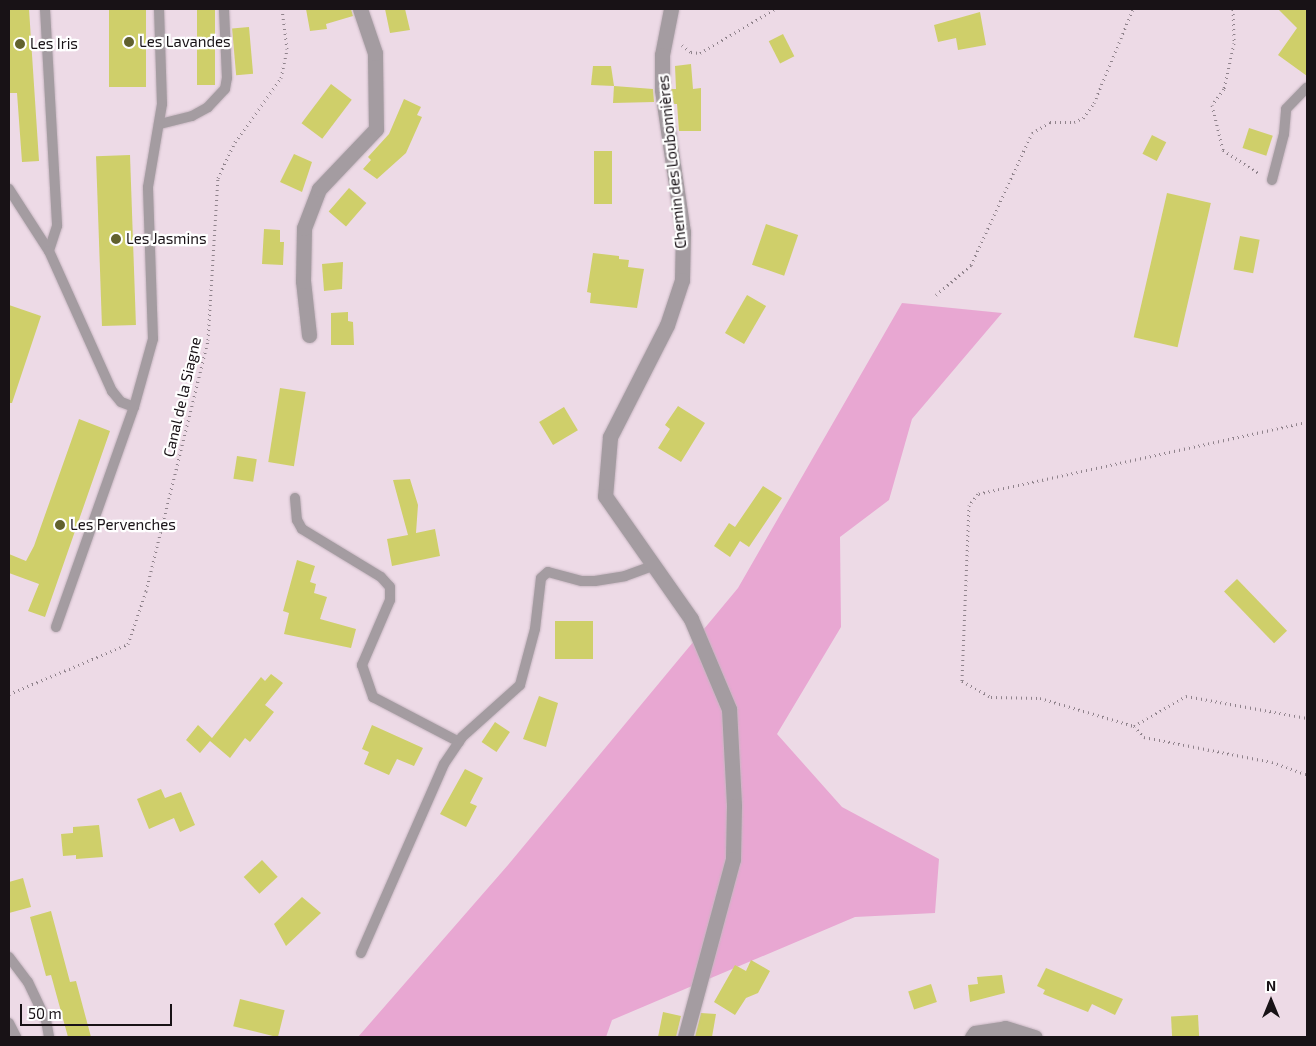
<!DOCTYPE html>
<meta charset="utf-8">
<style>
body{margin:0}
#map{position:relative;width:1316px;height:1046px;overflow:hidden;background:#eddae6;font-family:"Exo 2",sans-serif}
div>[style]{position:absolute}
[style*='--x']{left:calc(var(--x)*1px);top:calc(var(--y)*1px);width:calc(var(--w)*1px);rotate:calc(var(--a)*1deg)}
.green>*{inset:0;background:#e8a7d2}
.building>*{inset:0;background:#cfcf6a;transform-origin:0 0}
.path>*{height:3px;margin-top:-1.5px;transform-origin:0;background:repeating-linear-gradient(90deg,#90838c 0 1px,transparent 0 5px)}
.roads{filter:drop-shadow(0 0 1px #c7b6c1) drop-shadow(0 0 1px #c7b6c1)}
.lane>*{height:10px;margin:-5px;padding:0 5px;transform-origin:5px;border-radius:5px;background:#a49ca1}
.street>*{height:15px;margin:-7.5px;padding:0 7.5px;transform-origin:7.5px;border-radius:7.5px;background:#a49ca1}
.dots>*{width:14px;height:14px;translate:-50% -50%;box-sizing:border-box;border:2px solid #fff;border-radius:50%}
span{translate:-50% -50%;white-space:nowrap;text-align:center;line-height:1.15;-webkit-text-stroke:4.5px #fff;paint-order:stroke}
.poi-label{font-size:15px;color:#181216}
.left{translate:0 -50%;text-align:left}
.street-label{font-size:15px;color:#181216}
.frame{position:absolute;inset:0;border:10px solid #181216;pointer-events:none}
.north{position:absolute;left:1246px;top:976px;width:50px;height:50px;-webkit-text-stroke:4px #fff;paint-order:stroke;rotate:0deg;font-size:14px;font-weight:700;line-height:20px;text-align:center;color:#181216}
.north::after{content:'';display:block;margin:auto;width:18px;height:22px;background:#181216;clip-path:polygon(50% 0,100% 100%,50% 72%,0 100%)}
.scale{position:absolute;left:20px;top:1004px;width:152px;height:22px;box-sizing:border-box;border:2px solid #181216;border-top:0;padding-left:6px;font-size:15px;line-height:18px;white-space:nowrap;color:#181216;-webkit-text-stroke:4px #fff;paint-order:stroke}
</style>
<div id="map">
<div class="green">
<i style="clip-path:polygon(902px 303px,1002px 313px,912px 419px,889px 500px,840px 537px,841px 627px,777px 734px,842px 807px,939px 859px,935px 913px,855px 917px,612px 1020px,606px 1037px,358px 1037px,508px 865px,738px 588px)"></i>
</div>
<div class="building">
<i style="clip-path:polygon(9px 9px,29px 9px,39px 161px,22px 162px,17px 93px,9px 93px)"></i>
<i style="left:109px;top:9px;width:37px;height:78px"></i>
<i style="left:197px;top:9px;width:18px;height:76px"></i>
<i style="clip-path:polygon(306px 9px,351px 9px,353px 16px,326px 24px,327px 29px,310px 31px)"></i>
<i style="clip-path:polygon(385px 9px,405px 9px,410px 30px,390px 33px)"></i>
<i style="clip-path:polygon(1278px 9px,1307px 9px,1307px 76px,1278px 55px,1297px 28px)"></i>
<i style="clip-path:polygon(980px 12px,986px 45px,958px 50px,956px 38px,938px 42px,934px 25px)"></i>
<i style="left:249px;top:27px;width:47px;height:17px;rotate:85deg"></i>
<i style="left:783px;top:34px;width:25px;height:16px;rotate:63deg"></i>
<i style="clip-path:polygon(691px 64px,693px 89px,701px 88px,701px 131px,679px 131px,677px 104px,674px 104px,671px 89px,676px 89px,675px 66px)"></i>
<i style="clip-path:polygon(593px 66px,611px 66px,614px 86px,591px 85px)"></i>
<i style="left:331px;top:84px;width:26px;height:49px;rotate:37deg"></i>
<i style="clip-path:polygon(614px 86px,653px 89px,654px 102px,613px 103px)"></i>
<i style="clip-path:polygon(404px 99px,421px 107px,417px 115px,422px 117px,406px 153px,377px 179px,363px 169px,371px 160px,368px 157px,389px 134px)"></i>
<i style="left:1249px;top:128px;width:25px;height:21px;rotate:18deg"></i>
<i style="left:1152px;top:135px;width:16px;height:21px;rotate:27deg"></i>
<i style="left:594px;top:151px;width:18px;height:53px"></i>
<i style="clip-path:polygon(294px 154px,312px 162px,302px 192px,280px 182px)"></i>
<i style="left:130px;top:155px;width:170px;height:34px;rotate:88deg"></i>
<i style="left:349px;top:188px;width:23px;height:31px;rotate:41deg"></i>
<i style="left:1167px;top:193px;width:45px;height:148px;rotate:13deg"></i>
<i style="left:766px;top:224px;width:34px;height:43px;rotate:19deg"></i>
<i style="clip-path:polygon(264px 229px,280px 230px,280px 242px,284px 242px,283px 265px,262px 264px)"></i>
<i style="left:1240px;top:236px;width:20px;height:34px;rotate:11deg"></i>
<i style="clip-path:polygon(593px 253px,619px 256px,619px 259px,629px 260px,628px 267px,644px 269px,637px 308px,590px 303px,591px 293px,587px 292px)"></i>
<i style="clip-path:polygon(343px 262px,342px 289px,324px 291px,322px 264px)"></i>
<i style="left:747px;top:295px;width:22px;height:44px;rotate:30deg"></i>
<i style="clip-path:polygon(9px 305px,41px 316px,12px 403px,9px 403px)"></i>
<i style="clip-path:polygon(348px 312px,348px 321px,353px 322px,354px 345px,331px 345px,331px 313px)"></i>
<i style="left:280px;top:388px;width:26px;height:75px;rotate:9deg"></i>
<i style="clip-path:polygon(678px 406px,705px 423px,681px 462px,658px 448px,670px 429px,665px 425px)"></i>
<i style="left:564px;top:407px;width:27px;height:29px;rotate:59deg"></i>
<i style="clip-path:polygon(79px 419px,110px 431px,45px 617px,28px 611px,39px 584px,9px 573px,9px 554px,26px 561px,34px 546px)"></i>
<i style="left:237px;top:456px;width:20px;height:23px;rotate:9deg"></i>
<i style="clip-path:polygon(410px 479px,418px 505px,416px 533px,435px 529px,440px 556px,392px 566px,387px 539px,408px 535px,393px 480px)"></i>
<i style="clip-path:polygon(763px 486px,782px 498px,749px 547px,740px 541px,730px 557px,714px 546px,729px 523px,735px 527px)"></i>
<i style="clip-path:polygon(297px 560px,315px 566px,310px 582px,316px 584px,314px 593px,327px 597px,320px 619px,356px 629px,351px 648px,284px 634px,289px 613px,283px 611px)"></i>
<i style="left:1237px;top:579px;width:72px;height:18px;rotate:46deg"></i>
<i style="left:555px;top:621px;width:38px;height:38px"></i>
<i style="clip-path:polygon(271px 674px,283px 683px,265px 705px,274px 712px,250px 742px,245px 738px,230px 758px,210px 741px,200px 753px,186px 740px,198px 725px,212px 738px,261px 677px,265px 681px)"></i>
<i style="clip-path:polygon(539px 696px,558px 703px,546px 747px,523px 739px)"></i>
<i style="left:495px;top:722px;width:18px;height:24px;rotate:34deg"></i>
<i style="clip-path:polygon(372px 725px,423px 748px,414px 766px,397px 759px,389px 775px,364px 764px,369px 752px,362px 749px)"></i>
<i style="clip-path:polygon(465px 769px,483px 778px,470px 803px,477px 806px,466px 827px,440px 814px)"></i>
<i style="clip-path:polygon(161px 789px,165px 798px,181px 792px,195px 825px,180px 832px,174px 818px,149px 829px,137px 799px)"></i>
<i style="clip-path:polygon(99px 825px,103px 857px,76px 859px,76px 855px,63px 856px,61px 834px,73px 833px,73px 827px)"></i>
<i style="left:262px;top:860px;width:23px;height:25px;rotate:47deg"></i>
<i style="clip-path:polygon(23px 878px,31px 907px,9px 913px,9px 882px)"></i>
<i style="clip-path:polygon(302px 897px,321px 913px,286px 946px,274px 924px)"></i>
<i style="clip-path:polygon(51px 911px,70px 982px,76px 981px,91px 1037px,68px 1037px,51px 975px,46px 976px,30px 917px)"></i>
<i style="clip-path:polygon(751px 960px,770px 971px,758px 993px,746px 998px,735px 1015px,714px 1002px,735px 965px,746px 971px)"></i>
<i style="clip-path:polygon(1046px 968px,1123px 999px,1115px 1015px,1092px 1004px,1088px 1012px,1043px 994px,1045px 990px,1037px 986px)"></i>
<i style="clip-path:polygon(1002px 975px,1005px 993px,970px 1002px,968px 985px,978px 984px,977px 977px)"></i>
<i style="left:931px;top:984px;width:19px;height:24px;rotate:72deg"></i>
<i style="left:240px;top:999px;width:46px;height:28px;rotate:14deg"></i>
<i style="clip-path:polygon(663px 1012px,681px 1016px,676px 1037px,658px 1037px)"></i>
<i style="clip-path:polygon(701px 1013px,716px 1014px,712px 1037px,695px 1037px)"></i>
<i style="left:1198px;top:1015px;width:22px;height:27px;rotate:87deg"></i>
</div>
<div class="path">
<i style="--x:1233;--y:9;--w:34;--a:88"></i>
<i style="--x:1234;--y:43;--w:47;--a:102.3"></i>
<i style="--x:1224;--y:89;--w:20;--a:127"></i>
<i style="--x:1212;--y:105;--w:46;--a:76.3"></i>
<i style="--x:1223;--y:150;--w:44;--a:33"></i>
<i style="--x:682;--y:45;--w:11;--a:38"></i>
<i style="--x:691;--y:52;--w:9;--a:6"></i>
<i style="--x:700;--y:53;--w:87;--a:-30.4"></i>
<i style="--x:936;--y:295;--w:46;--a:-40.6"></i>
<i style="--x:971;--y:265;--w:145;--a:-65.2"></i>
<i style="--x:1032;--y:133;--w:21;--a:-31"></i>
<i style="--x:1050;--y:122;--w:24;--a:0"></i>
<i style="--x:1074;--y:122;--w:10;--a:-24"></i>
<i style="--x:1083;--y:118;--w:19;--a:-54"></i>
<i style="--x:1094;--y:103;--w:102;--a:-67.5"></i>
<i style="--x:1307;--y:422;--w:337;--a:167.7"></i>
<i style="--x:978;--y:494;--w:14;--a:129"></i>
<i style="--x:969;--y:505;--w:176;--a:92.3"></i>
<i style="--x:962;--y:681;--w:33;--a:29"></i>
<i style="--x:991;--y:697;--w:49;--a:1.2"></i>
<i style="--x:1040;--y:698;--w:98;--a:16.6"></i>
<i style="--x:1134;--y:726;--w:15;--a:48"></i>
<i style="--x:1144;--y:737;--w:130;--a:11.1"></i>
<i style="--x:1272;--y:762;--w:37;--a:20"></i>
<i style="--x:9;--y:694;--w:129;--a:-22.8"></i>
<i style="--x:128;--y:644;--w:56;--a:-71.2"></i>
<i style="--x:146;--y:591;--w:259;--a:-76.1"></i>
<i style="--x:208;--y:340;--w:162;--a:-86.5"></i>
<i style="--x:218;--y:178;--w:40;--a:-65"></i>
<i style="--x:235;--y:142;--w:79;--a:-54.3"></i>
<i style="--x:281;--y:78;--w:30;--a:-78"></i>
<i style="--x:287;--y:49;--w:40;--a:-97.1"></i>
<i style="--x:1134;--y:726;--w:60;--a:-30"></i>
<i style="--x:1186;--y:696;--w:123;--a:10.3"></i>
</div>
<div class="roads">
<div class="lane">
<i style="--x:45;--y:9;--w:217;--a:86.8"></i>
<i style="--x:57;--y:226;--w:26;--a:108"></i>
<i style="--x:160;--y:124;--w:33;--a:-14"></i>
<i style="--x:192;--y:116;--w:18;--a:-29"></i>
<i style="--x:208;--y:107;--w:25;--a:-47"></i>
<i style="--x:225;--y:89;--w:11;--a:-80"></i>
<i style="--x:227;--y:78;--w:69;--a:-92.5"></i>
<i style="--x:1272;--y:180;--w:48;--a:-75.4"></i>
<i style="--x:1284;--y:134;--w:25;--a:-85"></i>
<i style="--x:1286;--y:109;--w:30;--a:-46"></i>
<i style="--x:9;--y:189;--w:74;--a:57.2"></i>
<i style="--x:49;--y:251;--w:154;--a:65.8"></i>
<i style="--x:112;--y:391;--w:14;--a:51"></i>
<i style="--x:121;--y:402;--w:14;--a:21"></i>
<i style="--x:295;--y:498;--w:22;--a:85"></i>
<i style="--x:297;--y:520;--w:10;--a:61"></i>
<i style="--x:302;--y:529;--w:92;--a:31.3"></i>
<i style="--x:381;--y:577;--w:13;--a:48"></i>
<i style="--x:390;--y:587;--w:13;--a:90"></i>
<i style="--x:390;--y:600;--w:71;--a:113.3"></i>
<i style="--x:362;--y:665;--w:34;--a:71"></i>
<i style="--x:373;--y:697;--w:97;--a:27.6"></i>
<i style="--x:56;--y:627;--w:233;--a:-70.5"></i>
<i style="--x:134;--y:407;--w:71;--a:-74.4"></i>
<i style="--x:153;--y:339;--w:152;--a:-91.9"></i>
<i style="--x:148;--y:187;--w:84;--a:-80.4"></i>
<i style="--x:162;--y:104;--w:95;--a:-91.8"></i>
<i style="--x:361;--y:953;--w:206;--a:-66.3"></i>
<i style="--x:444;--y:764;--w:32;--a:-56"></i>
<i style="--x:462;--y:737;--w:78;--a:-41.9"></i>
<i style="--x:520;--y:685;--w:58;--a:-75"></i>
<i style="--x:535;--y:629;--w:51;--a:-83.3"></i>
<i style="--x:541;--y:578;--w:9;--a:-41"></i>
<i style="--x:548;--y:572;--w:35;--a:15"></i>
<i style="--x:582;--y:581;--w:13;--a:0"></i>
<i style="--x:595;--y:581;--w:30;--a:-9"></i>
<i style="--x:625;--y:576;--w:32;--a:-20"></i>
<i style="--x:9;--y:957;--w:31;--a:53"></i>
<i style="--x:28;--y:982;--w:42;--a:64.7"></i>
<i style="--x:46;--y:1020;--w:17;--a:80"></i>
<i style="--x:9;--y:1023;--w:16;--a:63"></i>
</div>
<div class="street">
<i style="--x:671;--y:9;--w:47;--a:101.1"></i>
<i style="--x:662;--y:55;--w:35;--a:90"></i>
<i style="--x:662;--y:90;--w:144;--a:81.6"></i>
<i style="--x:683;--y:232;--w:48;--a:91.2"></i>
<i style="--x:682;--y:280;--w:47;--a:108.4"></i>
<i style="--x:667;--y:325;--w:126;--a:117"></i>
<i style="--x:610;--y:437;--w:59;--a:94.8"></i>
<i style="--x:605;--y:496;--w:150;--a:55"></i>
<i style="--x:691;--y:619;--w:98;--a:67.1"></i>
<i style="--x:729;--y:709;--w:97;--a:87"></i>
<i style="--x:734;--y:806;--w:53;--a:91.1"></i>
<i style="--x:733;--y:859;--w:184;--a:105.1"></i>
<i style="--x:309;--y:335;--w:54;--a:-96.3"></i>
<i style="--x:303;--y:281;--w:53;--a:-88.9"></i>
<i style="--x:304;--y:228;--w:42;--a:-69"></i>
<i style="--x:319;--y:189;--w:83;--a:-46.5"></i>
<i style="--x:376;--y:129;--w:76;--a:-90.8"></i>
<i style="--x:375;--y:53;--w:46;--a:-108.8"></i>
<i style="--x:972;--y:1037;--w:5;--a:-53"></i>
<i style="--x:975;--y:1033;--w:30;--a:-9"></i>
<i style="--x:1005;--y:1028;--w:31;--a:17"></i>
</div>
</div>
<div class="dots">
<i style="left:129px;top:42px;background:#61612e"></i>
<i style="left:20px;top:44px;background:#61612e"></i>
<i style="left:116px;top:239px;background:#61612e"></i>
<i style="left:60px;top:525px;background:#61612e"></i>
</div>
<div class="poi-label">
<span class="left" style="left:139px;top:42px">Les Lavandes</span>
<span class="left" style="left:30px;top:44px">Les Iris</span>
<span class="left" style="left:126px;top:239px">Les Jasmins</span>
<span class="left" style="left:70px;top:525px">Les Pervenches</span>
</div>
<div class="street-label">
<span style="left:672px;top:162px;rotate:-96deg">Chemin des Loubonnières</span>
<span style="left:182px;top:397px;rotate:-77deg">Canal de la Siagne</span>
</div>
<div class="frame"></div>
<div class="north">N</div>
<div class="scale">50 m</div>
</div>
